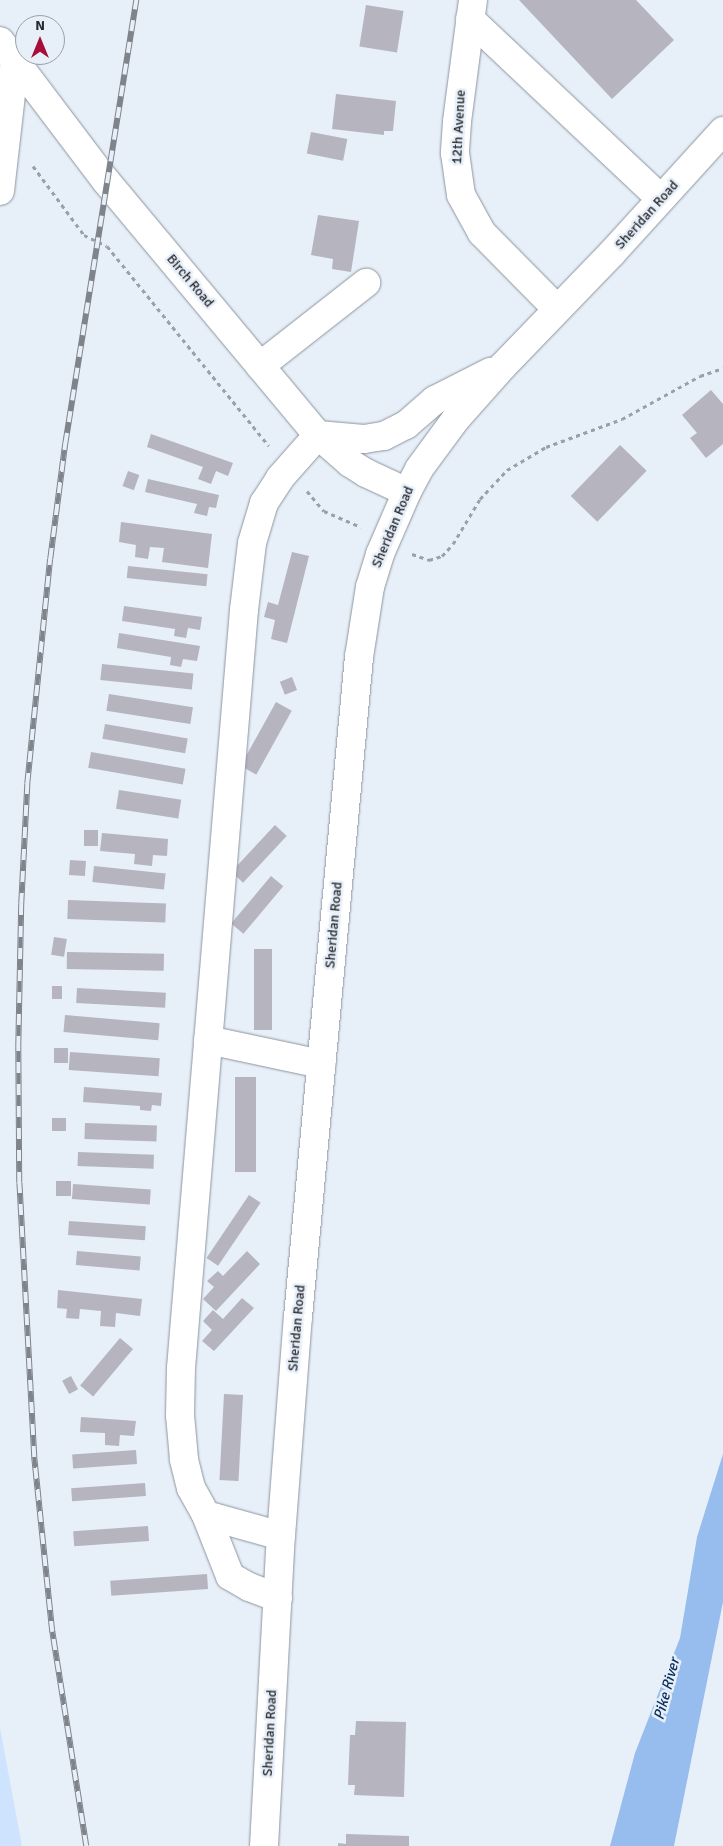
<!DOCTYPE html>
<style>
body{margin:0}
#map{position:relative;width:723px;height:1846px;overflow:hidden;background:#e7eff9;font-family:Signika,sans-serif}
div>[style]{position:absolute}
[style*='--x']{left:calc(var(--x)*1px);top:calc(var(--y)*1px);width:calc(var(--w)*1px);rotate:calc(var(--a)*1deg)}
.green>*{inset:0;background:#cee3fd}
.water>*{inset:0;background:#97bdee}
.building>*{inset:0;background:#b5b4bf;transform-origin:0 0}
.path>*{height:3px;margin-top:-1.5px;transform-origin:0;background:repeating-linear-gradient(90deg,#9aa0a7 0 4px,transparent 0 8px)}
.roads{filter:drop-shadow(0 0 1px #8d949d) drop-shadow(0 0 1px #8d949d)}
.minor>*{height:28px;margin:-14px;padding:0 14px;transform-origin:14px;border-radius:14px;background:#fff}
.rail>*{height:5.5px;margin-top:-2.75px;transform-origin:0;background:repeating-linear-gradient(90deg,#e7eff9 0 11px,#7f848b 0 22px);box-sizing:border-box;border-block:1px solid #7f848b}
span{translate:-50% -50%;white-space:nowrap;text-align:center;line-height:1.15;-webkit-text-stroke:5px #e7eff9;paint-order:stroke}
.street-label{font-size:14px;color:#272a2e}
.water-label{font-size:15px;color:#0a305c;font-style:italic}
.north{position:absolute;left:15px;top:15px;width:50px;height:50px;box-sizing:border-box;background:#e7eff9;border:1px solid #9aa0a8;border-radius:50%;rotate:0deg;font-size:14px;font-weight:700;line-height:20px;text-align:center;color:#272a2e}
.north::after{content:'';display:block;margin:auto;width:18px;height:22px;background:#a70f3a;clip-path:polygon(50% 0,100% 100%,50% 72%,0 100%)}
</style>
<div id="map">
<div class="green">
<i style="clip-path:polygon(0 1728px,22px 1846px,0 1846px)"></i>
</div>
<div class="water">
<i style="clip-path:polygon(723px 1454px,723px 1602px,674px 1846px,610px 1846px,635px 1753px,680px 1638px,697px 1537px)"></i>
</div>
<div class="building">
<i style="clip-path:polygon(519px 0,636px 0,674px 40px,612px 99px)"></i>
<i style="left:366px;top:5px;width:38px;height:42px;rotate:9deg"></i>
<i style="clip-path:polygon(336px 94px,396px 101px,393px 131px,384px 131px,384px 135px,332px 129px)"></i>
<i style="left:311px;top:132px;width:37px;height:22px;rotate:11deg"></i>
<i style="clip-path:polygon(318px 215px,359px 221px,351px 272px,332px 269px,333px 259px,311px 255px)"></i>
<i style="clip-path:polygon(711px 390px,723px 404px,723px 444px,706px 458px,690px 438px,697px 433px,682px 415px)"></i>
<i style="clip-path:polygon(151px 434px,233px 463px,228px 476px,216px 471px,211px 484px,198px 479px,203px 467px,147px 447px)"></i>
<i style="left:620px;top:445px;width:37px;height:71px;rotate:44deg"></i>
<i style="left:128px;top:471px;width:12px;height:16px;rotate:20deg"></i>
<i style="clip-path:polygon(148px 479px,219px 495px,216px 508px,209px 507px,207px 516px,194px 513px,197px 504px,145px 492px)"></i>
<i style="clip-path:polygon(121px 522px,212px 534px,208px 568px,162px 562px,164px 548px,150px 547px,148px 559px,135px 557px,136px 545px,119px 542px)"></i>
<i style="clip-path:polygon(292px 552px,309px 556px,287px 643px,271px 639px,275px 620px,264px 617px,268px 602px,278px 605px)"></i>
<i style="left:128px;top:566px;width:80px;height:12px;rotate:6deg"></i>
<i style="clip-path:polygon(124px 606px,202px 617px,200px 630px,188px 628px,186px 638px,174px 636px,175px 629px,122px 621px)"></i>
<i style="clip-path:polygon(119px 633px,200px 646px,197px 661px,183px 659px,181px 667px,170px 665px,171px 657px,117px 648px)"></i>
<i style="left:102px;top:664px;width:92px;height:16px;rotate:6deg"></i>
<i style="left:292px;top:677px;width:14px;height:13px;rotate:69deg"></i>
<i style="left:109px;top:694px;width:85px;height:17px;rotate:9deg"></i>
<i style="left:276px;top:702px;width:18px;height:73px;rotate:29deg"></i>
<i style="left:105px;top:724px;width:84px;height:15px;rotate:10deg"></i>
<i style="left:91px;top:752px;width:96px;height:16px;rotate:10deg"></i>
<i style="left:119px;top:790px;width:63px;height:19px;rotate:9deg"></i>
<i style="left:275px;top:825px;width:16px;height:64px;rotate:43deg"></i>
<i style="left:84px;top:830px;width:14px;height:16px"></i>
<i style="clip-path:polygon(102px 833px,168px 839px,167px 856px,153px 855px,152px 866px,134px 864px,135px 854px,100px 851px)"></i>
<i style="left:70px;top:860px;width:16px;height:15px;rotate:4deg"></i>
<i style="left:94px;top:866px;width:72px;height:16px;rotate:6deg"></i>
<i style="left:271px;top:876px;width:16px;height:62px;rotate:40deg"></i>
<i style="left:68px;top:900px;width:98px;height:19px;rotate:2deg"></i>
<i style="left:54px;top:937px;width:13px;height:18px;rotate:9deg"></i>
<i style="left:254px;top:949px;width:18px;height:81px"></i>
<i style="left:67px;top:952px;width:97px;height:17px;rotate:1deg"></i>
<i style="left:52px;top:986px;width:10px;height:13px"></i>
<i style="left:77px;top:988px;width:89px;height:15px;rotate:3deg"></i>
<i style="left:65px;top:1015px;width:95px;height:17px;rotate:5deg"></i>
<i style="left:54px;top:1048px;width:14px;height:15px"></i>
<i style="left:70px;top:1052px;width:90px;height:18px;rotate:4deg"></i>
<i style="left:235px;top:1077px;width:21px;height:95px"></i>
<i style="clip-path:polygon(84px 1087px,162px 1093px,161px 1106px,152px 1105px,151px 1111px,140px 1110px,140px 1106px,83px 1102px)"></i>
<i style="left:52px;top:1118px;width:14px;height:13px"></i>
<i style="left:85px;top:1123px;width:72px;height:16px;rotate:2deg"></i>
<i style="left:78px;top:1152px;width:76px;height:14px;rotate:2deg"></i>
<i style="left:56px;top:1181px;width:15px;height:15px"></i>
<i style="left:73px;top:1184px;width:78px;height:15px;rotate:4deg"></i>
<i style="left:249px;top:1195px;width:14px;height:76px;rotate:34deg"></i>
<i style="left:69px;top:1221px;width:77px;height:14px;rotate:4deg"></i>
<i style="left:77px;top:1251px;width:64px;height:14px;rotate:5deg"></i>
<i style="clip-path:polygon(247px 1251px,260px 1264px,216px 1311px,203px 1299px,214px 1287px,207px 1281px,218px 1271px,223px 1276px)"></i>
<i style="clip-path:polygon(58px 1290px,142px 1299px,140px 1316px,116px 1313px,115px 1327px,100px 1326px,101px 1311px,80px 1309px,79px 1319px,66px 1318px,67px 1309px,57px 1308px)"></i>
<i style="clip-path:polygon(242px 1298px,254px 1308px,214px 1351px,202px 1341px,212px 1330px,203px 1321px,213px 1310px,223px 1319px)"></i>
<i style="left:120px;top:1338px;width:17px;height:62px;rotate:40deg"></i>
<i style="left:71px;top:1376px;width:15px;height:10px;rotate:62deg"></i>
<i style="left:224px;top:1394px;width:19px;height:86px;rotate:3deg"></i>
<i style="clip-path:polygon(81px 1417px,136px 1421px,134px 1436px,120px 1435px,119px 1446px,105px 1445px,105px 1433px,80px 1432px)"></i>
<i style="left:136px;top:1450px;width:14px;height:64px;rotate:86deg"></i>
<i style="left:145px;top:1483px;width:13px;height:74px;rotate:86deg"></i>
<i style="left:148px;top:1526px;width:15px;height:75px;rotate:86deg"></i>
<i style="left:207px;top:1574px;width:15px;height:97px;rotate:86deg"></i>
<i style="clip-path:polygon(356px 1721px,406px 1722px,404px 1797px,354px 1795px,355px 1785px,348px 1785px,350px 1735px,355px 1735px)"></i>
<i style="clip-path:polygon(346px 1834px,409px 1836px,409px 1846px,338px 1846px,338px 1843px,346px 1844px)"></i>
</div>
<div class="path">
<i style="--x:33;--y:166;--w:86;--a:53.5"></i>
<i style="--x:84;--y:235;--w:25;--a:26"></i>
<i style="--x:107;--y:246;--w:257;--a:51"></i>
<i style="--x:307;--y:491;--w:26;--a:50"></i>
<i style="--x:324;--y:511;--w:40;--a:23.4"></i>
<i style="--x:412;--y:554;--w:18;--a:19"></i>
<i style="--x:429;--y:560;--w:14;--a:-17"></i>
<i style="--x:442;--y:556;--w:16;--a:-47"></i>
<i style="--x:453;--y:544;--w:52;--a:-59"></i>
<i style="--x:480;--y:499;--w:40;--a:-47"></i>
<i style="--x:507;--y:470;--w:45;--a:-30.5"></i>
<i style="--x:546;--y:447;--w:81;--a:-20.2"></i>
<i style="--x:622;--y:419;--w:89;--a:-28.9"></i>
<i style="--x:700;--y:376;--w:24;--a:-19"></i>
</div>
<div class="roads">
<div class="minor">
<i style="--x:473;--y:0;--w:123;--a:97.5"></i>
<i style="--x:457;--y:122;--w:31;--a:94"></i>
<i style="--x:455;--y:153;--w:42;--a:81.9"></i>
<i style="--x:461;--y:195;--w:43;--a:61.1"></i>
<i style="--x:482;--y:233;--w:107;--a:45.4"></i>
<i style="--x:470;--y:19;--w:262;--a:43.3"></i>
<i style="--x:0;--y:41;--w:176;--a:52.9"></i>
<i style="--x:106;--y:181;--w:331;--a:50.2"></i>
<i style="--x:318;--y:435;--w:43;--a:41.2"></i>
<i style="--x:350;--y:463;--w:19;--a:32"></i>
<i style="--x:366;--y:473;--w:45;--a:24.9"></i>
<i style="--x:0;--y:191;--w:132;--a:-83.5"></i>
<i style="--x:260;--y:366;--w:135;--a:-38.1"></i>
<i style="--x:318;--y:435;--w:46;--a:5"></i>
<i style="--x:364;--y:439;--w:20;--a:-9"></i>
<i style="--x:384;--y:436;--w:25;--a:-27"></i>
<i style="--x:406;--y:425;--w:38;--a:-41"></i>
<i style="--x:435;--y:400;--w:62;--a:-27"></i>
<i style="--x:208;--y:1040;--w:116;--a:12"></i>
<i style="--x:206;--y:1515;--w:78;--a:15.6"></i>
<i style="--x:278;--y:1598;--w:31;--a:-159"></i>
<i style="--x:249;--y:1587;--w:22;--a:-150"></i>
<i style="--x:230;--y:1576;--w:66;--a:-111.5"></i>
<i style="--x:206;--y:1515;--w:31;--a:-119"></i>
<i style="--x:191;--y:1488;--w:30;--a:-104"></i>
<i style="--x:184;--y:1459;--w:44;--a:-95.2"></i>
<i style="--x:180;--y:1415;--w:47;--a:-88.8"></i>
<i style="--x:181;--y:1368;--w:761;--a:-85.25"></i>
<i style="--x:244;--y:610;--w:67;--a:-83.2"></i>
<i style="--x:252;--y:543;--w:42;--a:-73.3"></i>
<i style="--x:264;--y:503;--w:30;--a:-57"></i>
<i style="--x:280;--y:478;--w:57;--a:-48.5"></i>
<i style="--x:264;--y:1846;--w:310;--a:-86.9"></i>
<i style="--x:281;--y:1536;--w:220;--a:-85.6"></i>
<i style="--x:298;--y:1317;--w:663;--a:-84.72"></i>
<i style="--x:359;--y:657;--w:71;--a:-81.1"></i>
<i style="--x:370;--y:587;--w:34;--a:-73"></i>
<i style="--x:380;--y:554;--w:68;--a:-66.5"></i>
<i style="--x:407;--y:492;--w:26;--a:-62"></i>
<i style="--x:419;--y:469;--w:61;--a:-53.7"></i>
<i style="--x:455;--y:420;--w:72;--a:-48.4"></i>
<i style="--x:503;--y:366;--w:157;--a:-46"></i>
<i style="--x:612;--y:253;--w:165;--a:-47.7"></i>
</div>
</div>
<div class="rail">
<i style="--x:86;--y:1846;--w:217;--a:-99"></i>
<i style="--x:52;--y:1632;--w:176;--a:-95.9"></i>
<i style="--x:34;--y:1457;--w:274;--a:-93.1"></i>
<i style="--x:19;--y:1183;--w:136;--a:-90.4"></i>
<i style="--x:18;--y:1047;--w:143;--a:-88.8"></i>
<i style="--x:21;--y:904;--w:120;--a:-87.1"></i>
<i style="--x:27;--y:784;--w:226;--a:-84.2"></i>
<i style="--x:50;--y:559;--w:116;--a:-82.6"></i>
<i style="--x:65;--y:444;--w:450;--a:-80.9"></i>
</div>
<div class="street-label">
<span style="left:459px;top:127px;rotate:-87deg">12th Avenue</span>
<span style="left:647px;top:215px;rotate:-48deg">Sheridan Road</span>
<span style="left:190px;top:281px;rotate:50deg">Birch Road</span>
<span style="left:393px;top:527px;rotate:-67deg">Sheridan Road</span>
<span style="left:334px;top:925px;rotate:-85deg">Sheridan Road</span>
<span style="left:297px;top:1328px;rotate:-85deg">Sheridan Road</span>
<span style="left:270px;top:1733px;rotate:-87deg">Sheridan Road</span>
</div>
<div class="water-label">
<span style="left:667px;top:1689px;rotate:-75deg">Pike River</span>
</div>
<div class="north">N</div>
</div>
